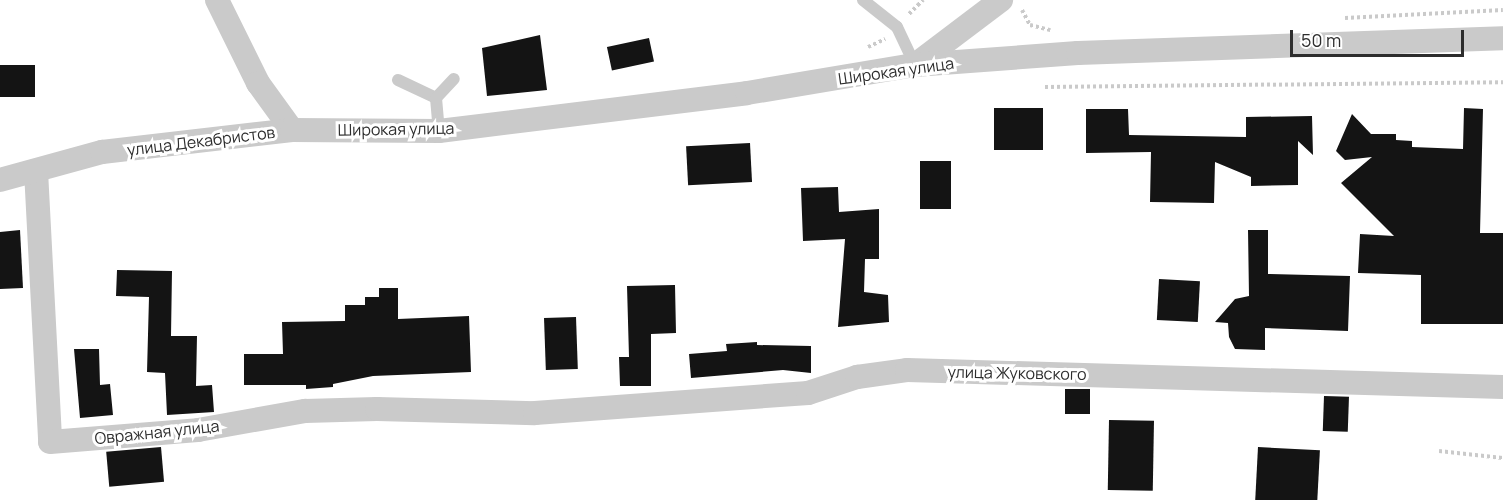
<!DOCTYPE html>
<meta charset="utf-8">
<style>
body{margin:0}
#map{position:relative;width:1503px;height:500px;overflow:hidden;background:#fff;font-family:Manrope,sans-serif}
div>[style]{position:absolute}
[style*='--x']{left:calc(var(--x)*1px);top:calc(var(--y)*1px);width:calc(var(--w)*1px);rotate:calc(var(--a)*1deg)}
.building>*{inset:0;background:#141414;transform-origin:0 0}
.path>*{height:4px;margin-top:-2px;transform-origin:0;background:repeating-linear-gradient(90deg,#cacaca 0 3px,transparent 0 6px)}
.lane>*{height:12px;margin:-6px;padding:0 6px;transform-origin:6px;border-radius:6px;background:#cacaca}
.street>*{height:24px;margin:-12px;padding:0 12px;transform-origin:12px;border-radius:12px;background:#cacaca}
span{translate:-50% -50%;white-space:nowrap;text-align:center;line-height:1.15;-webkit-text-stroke:6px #fff;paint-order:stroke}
.street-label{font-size:16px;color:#2d2d2d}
.scale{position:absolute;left:1290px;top:30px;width:174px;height:27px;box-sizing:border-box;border:3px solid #2d2d2d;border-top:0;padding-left:8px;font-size:18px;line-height:21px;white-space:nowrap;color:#2d2d2d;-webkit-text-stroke:4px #fff;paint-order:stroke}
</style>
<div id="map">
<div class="building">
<i style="clip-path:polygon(540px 35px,547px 90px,487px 96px,482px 48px)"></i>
<i style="left:649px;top:38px;width:24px;height:43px;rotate:78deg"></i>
<i style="left:0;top:65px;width:35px;height:32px"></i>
<i style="left:994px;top:108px;width:49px;height:42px"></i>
<i style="clip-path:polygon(1464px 108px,1483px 109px,1480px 233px,1503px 233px,1503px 324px,1421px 324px,1421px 275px,1358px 273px,1360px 234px,1394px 236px,1341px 183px,1372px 157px,1345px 160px,1336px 151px,1352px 114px,1371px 134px,1396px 134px,1396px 140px,1412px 141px,1412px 147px,1463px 149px)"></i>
<i style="clip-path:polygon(1086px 109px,1128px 109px,1129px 135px,1246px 137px,1246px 117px,1312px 116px,1313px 155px,1298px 141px,1298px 185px,1251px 186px,1251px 177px,1215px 162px,1214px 203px,1150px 202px,1151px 152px,1086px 153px)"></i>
<i style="left:750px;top:143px;width:39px;height:64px;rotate:87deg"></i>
<i style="left:920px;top:161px;width:31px;height:48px"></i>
<i style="clip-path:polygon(838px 187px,839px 212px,879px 209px,879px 259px,865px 259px,864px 292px,888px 295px,889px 322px,838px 327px,845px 239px,803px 241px,801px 188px)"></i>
<i style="clip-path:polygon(20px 230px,23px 288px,0 289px,0 232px)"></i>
<i style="clip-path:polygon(1248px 230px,1268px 230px,1268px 274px,1350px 276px,1348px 331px,1265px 328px,1265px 350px,1235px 349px,1229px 337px,1228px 323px,1215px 322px,1235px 299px,1249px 296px)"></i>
<i style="clip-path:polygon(117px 270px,172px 271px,171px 336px,197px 336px,196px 386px,212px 385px,214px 412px,167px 415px,165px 373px,147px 372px,149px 297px,116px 296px)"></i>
<i style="left:1159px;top:279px;width:41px;height:41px;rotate:3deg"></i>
<i style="clip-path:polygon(675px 285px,676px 333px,651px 334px,651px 386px,620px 386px,619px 357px,629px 357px,627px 286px)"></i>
<i style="clip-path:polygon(379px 288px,398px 288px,398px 319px,469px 316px,471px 372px,373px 376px,333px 384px,333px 387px,306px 389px,306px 385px,244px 385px,244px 354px,283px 354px,282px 322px,345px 321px,345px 305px,365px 305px,365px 297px,379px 297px)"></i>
<i style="left:576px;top:317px;width:52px;height:32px;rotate:88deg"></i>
<i style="clip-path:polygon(757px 342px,757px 345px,811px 346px,811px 373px,783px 370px,691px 378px,689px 354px,727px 351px,726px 344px)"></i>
<i style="clip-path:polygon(74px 349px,99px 349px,100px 385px,110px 384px,113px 415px,80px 418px)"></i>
<i style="left:1065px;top:389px;width:25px;height:25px"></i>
<i style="left:1324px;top:396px;width:25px;height:35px;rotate:2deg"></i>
<i style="left:1109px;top:420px;width:45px;height:70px;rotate:1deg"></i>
<i style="left:161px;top:447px;width:35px;height:55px;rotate:85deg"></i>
<i style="left:1258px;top:447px;width:62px;height:53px;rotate:3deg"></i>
</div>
<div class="path">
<i style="--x:1022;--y:10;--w:17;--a:62"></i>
<i style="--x:1030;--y:25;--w:21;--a:14"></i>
<i style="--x:909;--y:14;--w:20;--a:-45"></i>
<i style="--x:1345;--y:18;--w:158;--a:-2.9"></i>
<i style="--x:868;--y:47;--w:19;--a:-25"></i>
<i style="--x:1045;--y:87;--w:458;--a:-0.6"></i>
<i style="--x:1439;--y:451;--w:64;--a:6.2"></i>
</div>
<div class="lane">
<i style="--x:863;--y:0;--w:43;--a:38.5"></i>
<i style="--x:897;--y:27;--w:42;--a:64.7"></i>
<i style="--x:398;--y:80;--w:42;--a:25.3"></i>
<i style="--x:436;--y:98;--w:33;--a:85"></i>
<i style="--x:436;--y:98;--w:26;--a:-47"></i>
</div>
<div class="street">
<i style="--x:217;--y:0;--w:93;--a:63.7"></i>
<i style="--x:258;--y:83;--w:58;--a:54.1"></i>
<i style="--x:915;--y:65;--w:108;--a:-37.1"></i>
<i style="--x:36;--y:171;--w:271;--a:87"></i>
<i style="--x:50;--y:442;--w:148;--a:-4.6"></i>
<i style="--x:198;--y:430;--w:109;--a:-10.1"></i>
<i style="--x:305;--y:411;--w:72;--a:-1.6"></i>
<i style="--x:377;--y:409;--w:158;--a:1.5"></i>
<i style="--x:535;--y:413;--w:274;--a:-4.2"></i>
<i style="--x:808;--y:393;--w:52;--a:-18.1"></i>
<i style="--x:857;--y:377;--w:50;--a:-8"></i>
<i style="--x:907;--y:370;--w:596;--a:1.63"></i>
<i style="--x:0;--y:180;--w:106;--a:-15.4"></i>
<i style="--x:102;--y:152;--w:191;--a:-6.6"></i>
<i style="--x:292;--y:130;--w:147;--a:0.4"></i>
<i style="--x:439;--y:131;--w:310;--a:-7"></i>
<i style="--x:747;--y:93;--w:170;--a:-9.5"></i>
<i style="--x:915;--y:65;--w:163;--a:-4.2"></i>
<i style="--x:1078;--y:53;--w:425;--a:-2"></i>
</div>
<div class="street-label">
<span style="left:896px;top:71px;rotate:-8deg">Широкая улица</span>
<span style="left:396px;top:129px;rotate:-1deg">Широкая улица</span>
<span style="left:201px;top:141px;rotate:-7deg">улица Декабристов</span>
<span style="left:1017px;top:373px;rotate:1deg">улица Жуковского</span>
<span style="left:157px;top:432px;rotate:-6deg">Овражная улица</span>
</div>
<div class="scale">50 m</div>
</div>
